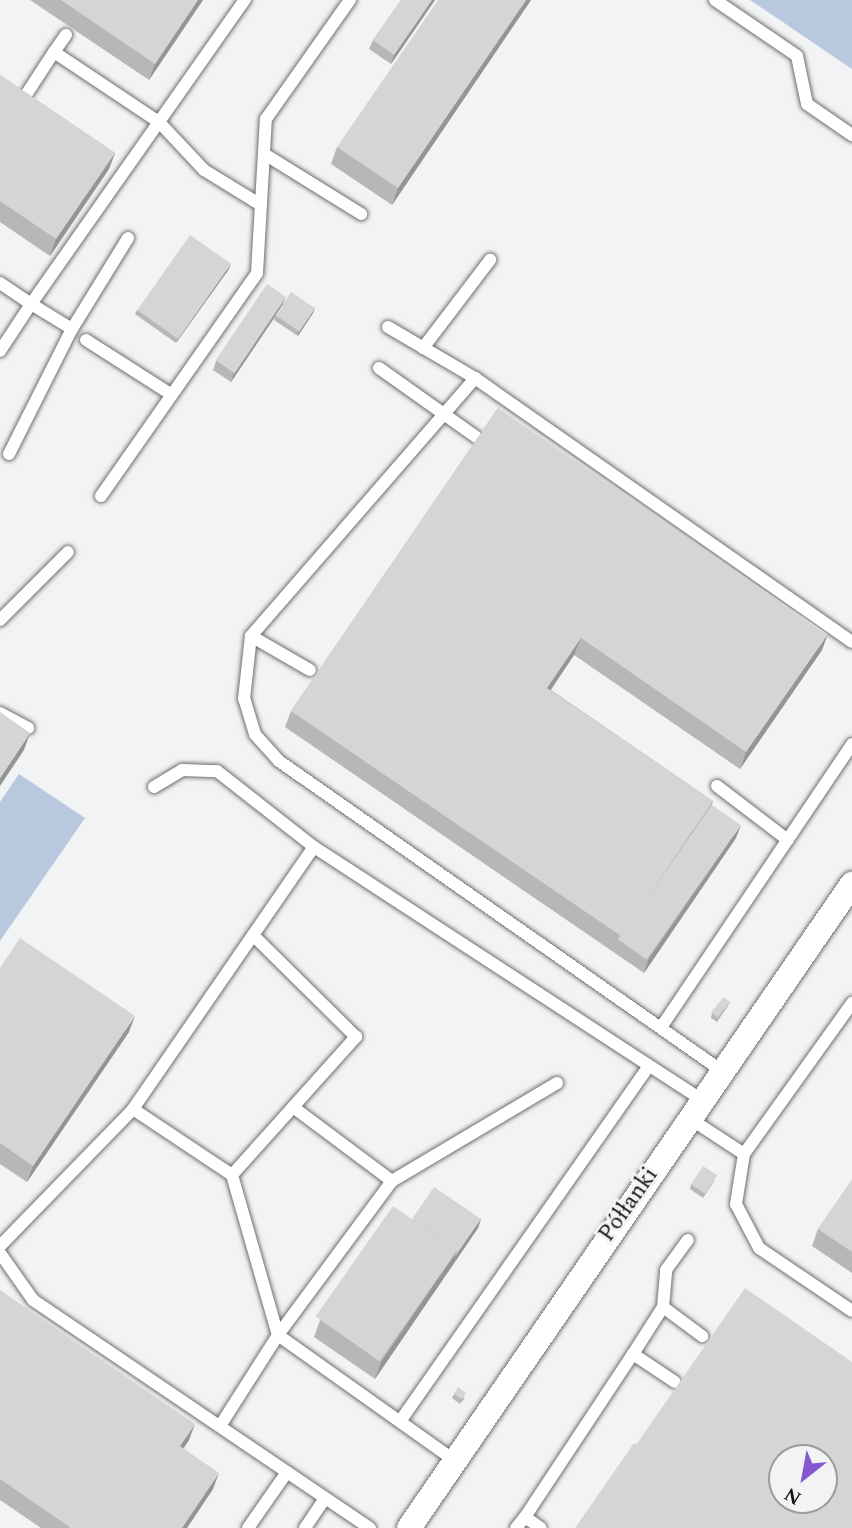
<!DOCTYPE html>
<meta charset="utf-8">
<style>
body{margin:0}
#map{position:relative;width:852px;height:1528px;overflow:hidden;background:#f2f3f4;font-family:Spectral,serif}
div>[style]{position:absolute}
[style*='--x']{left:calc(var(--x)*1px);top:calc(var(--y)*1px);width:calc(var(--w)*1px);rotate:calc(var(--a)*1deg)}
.green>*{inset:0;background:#b8c8de}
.roads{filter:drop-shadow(0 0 2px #6e6f70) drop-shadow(0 0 2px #6e6f70)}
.lane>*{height:12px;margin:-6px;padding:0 6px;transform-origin:6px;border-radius:6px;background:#fff}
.street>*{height:24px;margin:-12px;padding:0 12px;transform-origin:12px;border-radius:12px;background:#fff}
.wall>*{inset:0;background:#b6b7b8}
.shaded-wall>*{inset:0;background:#949596}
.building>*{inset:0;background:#d4d5d6;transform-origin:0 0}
span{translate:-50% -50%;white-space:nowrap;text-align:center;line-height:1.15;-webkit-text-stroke:6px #f2f3f4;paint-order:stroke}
.street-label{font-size:23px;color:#161717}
.north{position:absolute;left:768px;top:1444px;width:70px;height:70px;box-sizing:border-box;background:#f2f3f4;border:2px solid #9a9b9c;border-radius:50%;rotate:211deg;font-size:19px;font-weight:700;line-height:28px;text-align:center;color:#161717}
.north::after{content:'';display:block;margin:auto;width:24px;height:32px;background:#8558d2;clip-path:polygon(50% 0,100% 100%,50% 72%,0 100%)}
</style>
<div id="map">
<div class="green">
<i style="clip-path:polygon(750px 0,852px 0,852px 69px)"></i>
<i style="clip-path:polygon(19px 774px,85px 818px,0 941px,0 802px)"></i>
</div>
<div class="roads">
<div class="lane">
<i style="--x:715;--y:0;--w:99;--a:34.3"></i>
<i style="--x:797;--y:56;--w:49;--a:78.2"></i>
<i style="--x:807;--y:104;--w:55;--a:34.6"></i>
<i style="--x:54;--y:52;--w:21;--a:-55"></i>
<i style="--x:22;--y:101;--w:59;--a:-56.9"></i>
<i style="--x:54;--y:52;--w:126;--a:33.7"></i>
<i style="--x:159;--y:122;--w:66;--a:46.8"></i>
<i style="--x:204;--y:170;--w:67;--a:31.6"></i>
<i style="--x:266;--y:155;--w:112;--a:31.8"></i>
<i style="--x:128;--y:238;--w:107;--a:121.6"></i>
<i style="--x:72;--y:329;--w:48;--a:-148.6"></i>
<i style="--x:31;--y:304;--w:372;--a:-54.9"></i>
<i style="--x:0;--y:283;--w:37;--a:34"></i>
<i style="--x:31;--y:304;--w:56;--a:123.4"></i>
<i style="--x:388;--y:327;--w:101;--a:30.4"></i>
<i style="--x:86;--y:340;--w:98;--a:32.6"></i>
<i style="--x:423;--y:348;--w:111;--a:-52.7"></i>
<i style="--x:379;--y:368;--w:119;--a:35.4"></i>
<i style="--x:9;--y:454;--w:140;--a:-63.3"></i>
<i style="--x:101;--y:496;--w:272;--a:-55"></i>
<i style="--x:257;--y:273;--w:154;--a:-86.7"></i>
<i style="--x:266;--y:119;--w:146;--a:-54.8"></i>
<i style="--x:0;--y:620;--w:96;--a:-45"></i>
<i style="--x:251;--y:636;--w:68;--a:30"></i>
<i style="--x:0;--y:713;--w:32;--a:28"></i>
<i style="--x:717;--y:786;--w:89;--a:37.3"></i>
<i style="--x:154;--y:787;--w:33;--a:-31"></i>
<i style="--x:182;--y:770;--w:35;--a:2"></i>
<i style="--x:217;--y:771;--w:123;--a:38.1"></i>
<i style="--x:662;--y:1026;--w:340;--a:-56"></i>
<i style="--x:722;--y:1071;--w:541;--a:-145.02"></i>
<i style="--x:279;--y:761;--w:36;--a:-132"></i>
<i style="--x:255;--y:734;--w:37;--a:-107"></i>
<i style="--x:244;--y:699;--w:63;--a:-83.7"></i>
<i style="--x:251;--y:636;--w:342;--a:-49"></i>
<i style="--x:475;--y:378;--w:460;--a:35"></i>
<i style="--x:293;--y:1107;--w:124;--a:36.8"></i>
<i style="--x:392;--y:1181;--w:192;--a:-30.7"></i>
<i style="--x:133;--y:1109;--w:318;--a:-55.4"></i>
<i style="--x:314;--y:847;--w:463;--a:33.1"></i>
<i style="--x:689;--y:1118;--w:66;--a:33.2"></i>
<i style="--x:744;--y:1154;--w:186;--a:-54.4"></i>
<i style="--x:744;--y:1154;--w:51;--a:99.1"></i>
<i style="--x:736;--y:1204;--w:50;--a:62.4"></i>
<i style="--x:759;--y:1248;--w:112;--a:34.1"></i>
<i style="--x:232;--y:1175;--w:186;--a:-48.1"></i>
<i style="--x:356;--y:1037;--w:145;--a:-135.3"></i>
<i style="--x:0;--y:1246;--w:191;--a:-45.8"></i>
<i style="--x:133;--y:1109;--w:119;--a:33.7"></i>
<i style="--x:232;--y:1175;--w:166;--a:74"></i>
<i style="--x:278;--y:1335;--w:192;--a:-53.5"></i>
<i style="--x:0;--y:1253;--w:57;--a:54.9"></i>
<i style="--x:33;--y:1300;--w:407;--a:34.1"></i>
<i style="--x:663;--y:1307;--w:37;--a:-85"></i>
<i style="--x:666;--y:1270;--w:37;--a:-54"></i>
<i style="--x:633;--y:1354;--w:56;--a:-57.4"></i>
<i style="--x:663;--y:1307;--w:49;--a:36.6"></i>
<i style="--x:401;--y:1420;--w:432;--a:-55"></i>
<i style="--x:220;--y:1426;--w:108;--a:-57.5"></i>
<i style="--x:278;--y:1335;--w:216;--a:35.4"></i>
<i style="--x:525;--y:1517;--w:196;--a:-56.5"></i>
<i style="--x:633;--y:1354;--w:50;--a:33.7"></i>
<i style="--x:248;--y:1528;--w:68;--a:-55.1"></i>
<i style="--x:305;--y:1528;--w:36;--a:-56"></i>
<i style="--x:516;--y:1528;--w:14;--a:-51"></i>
<i style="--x:525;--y:1517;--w:19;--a:35"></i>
</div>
<div class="street">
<i style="--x:409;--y:1528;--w:782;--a:-55.48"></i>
</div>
</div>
<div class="wall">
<i style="clip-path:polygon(30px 0,203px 0,149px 80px)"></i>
<i style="clip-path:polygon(401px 0,435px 0,391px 64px,369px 49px,373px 40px)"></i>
<i style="clip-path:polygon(531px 0,392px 205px,331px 164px,337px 147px)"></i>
<i style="clip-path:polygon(0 75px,115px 153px,109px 169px,50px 256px,0 222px)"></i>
<i style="clip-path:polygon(229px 269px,176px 343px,135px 314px,137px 310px)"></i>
<i style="clip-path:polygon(283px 304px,315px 308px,313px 313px,298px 336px,274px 320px,275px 317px,231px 382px,213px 370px,216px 361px)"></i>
<i style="clip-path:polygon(498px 408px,822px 650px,740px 769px,574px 655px,551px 690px,713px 801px,712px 805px,736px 838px,644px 973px,285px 727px,291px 711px)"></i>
<i style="clip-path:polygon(0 968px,129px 1032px,27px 1182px,0 1164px)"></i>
<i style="clip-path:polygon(730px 1002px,728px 1006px,717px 1022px,711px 1018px,712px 1013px)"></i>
<i style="clip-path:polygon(715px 1180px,703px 1198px,690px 1189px,691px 1184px)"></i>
<i style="clip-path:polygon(852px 1180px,852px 1273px,812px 1246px,818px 1229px)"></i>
<i style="clip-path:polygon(481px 1219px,478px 1228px,375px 1379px,314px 1337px,320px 1320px,412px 1220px)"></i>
<i style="clip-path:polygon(0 1290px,189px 1440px,184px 1448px,213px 1489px,187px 1528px,41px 1528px,0 1500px)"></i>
<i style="clip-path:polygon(454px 1394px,465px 1398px,460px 1404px,452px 1398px)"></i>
</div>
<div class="shaded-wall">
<i style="clip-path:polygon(198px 0,203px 0,149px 80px,155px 64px)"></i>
<i style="clip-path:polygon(432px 0,435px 0,391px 64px,394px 55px)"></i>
<i style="clip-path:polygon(526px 0,531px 0,392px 205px,398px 188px)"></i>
<i style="clip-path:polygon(115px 153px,109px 169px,50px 256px,56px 239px)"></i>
<i style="clip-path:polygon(231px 264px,229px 269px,176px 343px,178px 339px)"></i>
<i style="clip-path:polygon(286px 297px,282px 306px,231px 382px,234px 373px)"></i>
<i style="clip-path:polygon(315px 308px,313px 313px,298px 336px,299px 331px)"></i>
<i style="clip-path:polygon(828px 634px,822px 650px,740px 769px,746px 752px)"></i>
<i style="clip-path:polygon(581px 638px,574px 655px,541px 704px,547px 688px)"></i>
<i style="clip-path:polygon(30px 733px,24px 750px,0 786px,0 778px)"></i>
<i style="clip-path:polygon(741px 825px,736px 838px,644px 973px,648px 960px)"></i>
<i style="clip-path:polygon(135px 1016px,129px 1032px,27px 1182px,33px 1166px)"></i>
<i style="clip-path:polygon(481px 1219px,478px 1228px,375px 1379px,381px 1362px,457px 1251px)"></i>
<i style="clip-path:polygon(195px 1424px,189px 1440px,174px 1462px,180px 1446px)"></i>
<i style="clip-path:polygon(219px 1473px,213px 1489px,187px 1528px,182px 1528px)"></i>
</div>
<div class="building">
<i style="clip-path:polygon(61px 0,198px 0,155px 64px)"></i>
<i style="clip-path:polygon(401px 0,432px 0,394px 55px,373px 40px)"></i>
<i style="clip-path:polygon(438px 0,526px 0,398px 188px,337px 147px)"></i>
<i style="clip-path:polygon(0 75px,115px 153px,56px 239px,0 201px)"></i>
<i style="left:190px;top:235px;width:50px;height:92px;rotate:35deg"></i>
<i style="left:267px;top:284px;width:23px;height:92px;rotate:34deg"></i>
<i style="left:291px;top:292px;width:29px;height:28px;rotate:34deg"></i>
<i style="clip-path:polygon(498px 408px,828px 634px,746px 752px,581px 638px,547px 688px,713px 801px,621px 936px,291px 711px)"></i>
<i style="clip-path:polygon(0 712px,30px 733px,0 778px)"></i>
<i style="left:712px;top:805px;width:35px;height:164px;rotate:35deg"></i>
<i style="clip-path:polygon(20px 938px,135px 1016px,33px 1166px,0 1143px,0 968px)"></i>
<i style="left:724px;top:997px;width:8px;height:20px;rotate:40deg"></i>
<i style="left:703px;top:1166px;width:17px;height:22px;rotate:33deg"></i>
<i style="clip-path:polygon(852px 1180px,852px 1252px,818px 1229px)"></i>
<i style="clip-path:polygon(434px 1187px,481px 1219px,454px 1258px,457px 1251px,412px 1219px)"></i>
<i style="left:393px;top:1206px;width:78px;height:135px;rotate:35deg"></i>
<i style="clip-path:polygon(evenodd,745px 1288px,852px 1362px,852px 1528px,757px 1528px,636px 1445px,745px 1288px,782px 1458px,824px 1458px,824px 1500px,782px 1500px,782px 1458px)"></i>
<i style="clip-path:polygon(0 1290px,195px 1424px,180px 1446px,219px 1473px,182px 1528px,71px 1528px,0 1479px)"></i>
<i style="clip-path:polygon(458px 1387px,466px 1393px,462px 1399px,454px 1394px)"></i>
<i style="clip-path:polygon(634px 1443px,757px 1528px,575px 1528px)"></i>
</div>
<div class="street-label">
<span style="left:629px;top:1205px;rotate:-55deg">Półłanki</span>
</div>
<div class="north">N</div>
</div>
